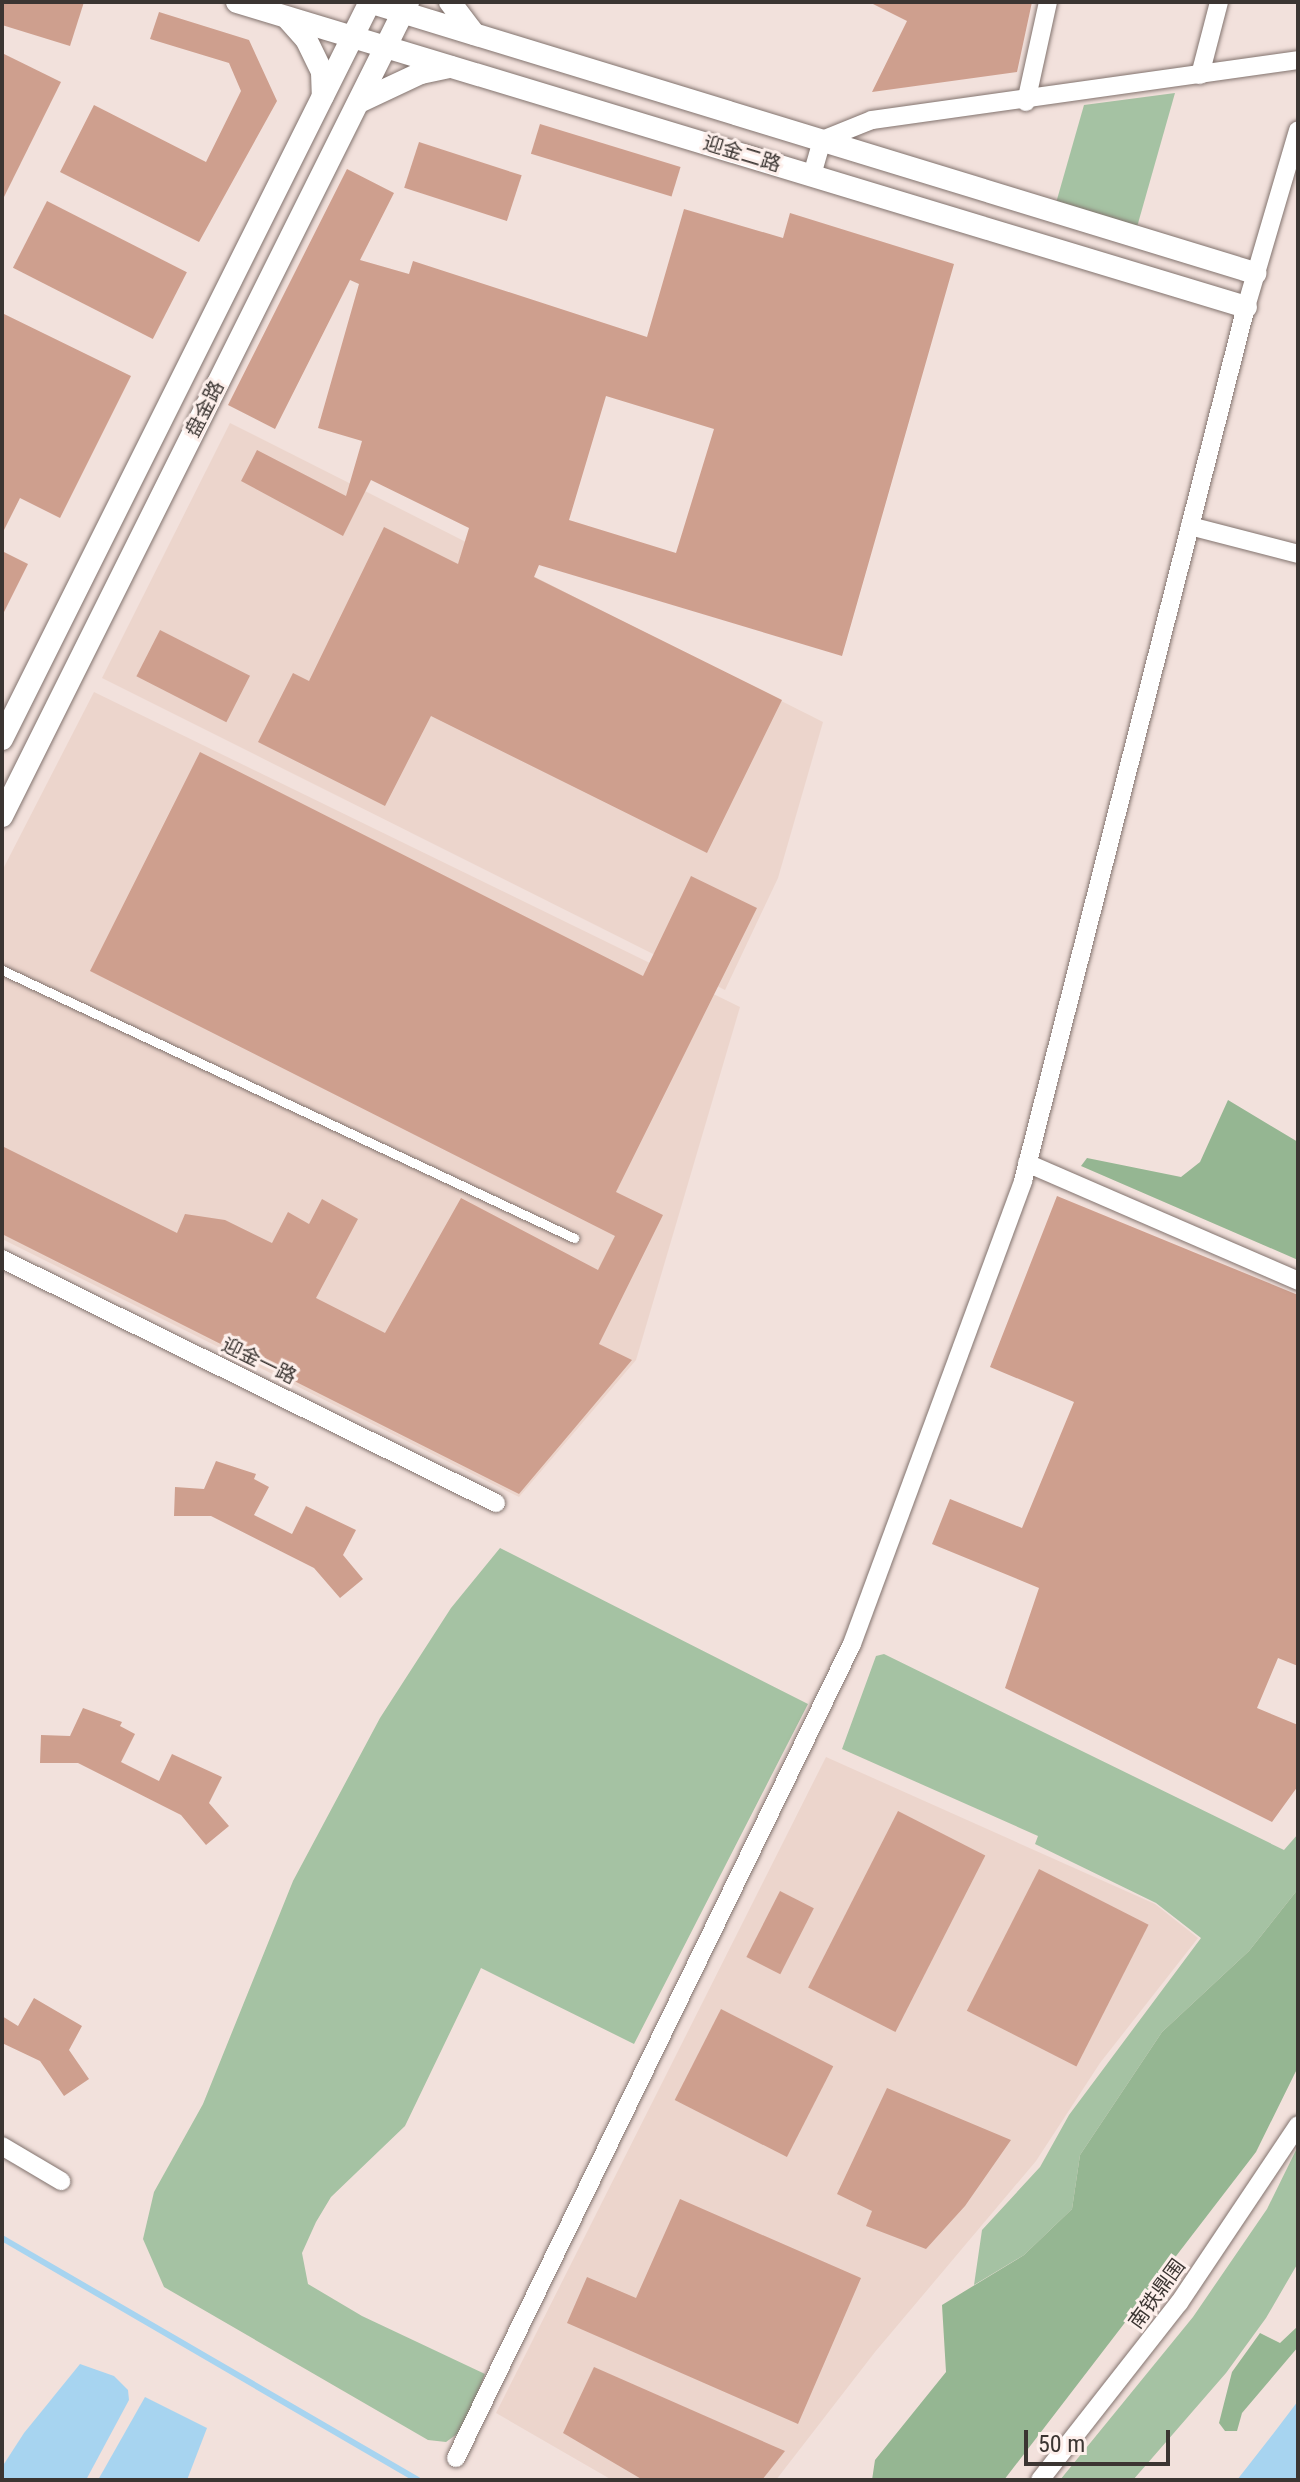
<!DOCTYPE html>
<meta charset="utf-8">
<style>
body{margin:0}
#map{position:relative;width:1300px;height:2482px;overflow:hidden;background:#f2e1dc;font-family:"Roboto Condensed","Noto Sans SC",sans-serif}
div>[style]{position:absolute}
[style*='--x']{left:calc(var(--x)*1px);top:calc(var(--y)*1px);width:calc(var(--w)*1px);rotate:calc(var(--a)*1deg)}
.built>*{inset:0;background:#ecd5cc}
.green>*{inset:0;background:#a5c2a3}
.forest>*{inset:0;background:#95b692}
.water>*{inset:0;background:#a7d4f0}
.stream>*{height:6px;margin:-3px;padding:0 3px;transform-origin:3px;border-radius:3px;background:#a7d4f0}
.building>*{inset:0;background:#ce9f8e;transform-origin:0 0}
.roads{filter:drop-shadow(0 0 2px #82736e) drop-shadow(0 0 2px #82736e)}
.service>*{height:9px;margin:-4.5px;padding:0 4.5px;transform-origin:4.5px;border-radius:4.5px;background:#fff}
.minor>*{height:18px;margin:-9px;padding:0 9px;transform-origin:9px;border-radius:9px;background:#fff}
.tertiary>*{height:22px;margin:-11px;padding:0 11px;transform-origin:11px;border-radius:11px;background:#fff}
span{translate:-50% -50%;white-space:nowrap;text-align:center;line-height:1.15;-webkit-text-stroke:6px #fdefeb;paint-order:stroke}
.street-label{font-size:20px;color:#3b3532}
.frame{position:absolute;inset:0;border:4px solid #3b3532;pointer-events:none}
.scale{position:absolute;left:1024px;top:2430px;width:146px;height:36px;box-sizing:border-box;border:4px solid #3b3532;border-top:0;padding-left:10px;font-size:24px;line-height:28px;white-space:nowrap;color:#3b3532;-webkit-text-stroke:6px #fdefeb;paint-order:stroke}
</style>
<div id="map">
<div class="built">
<i style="clip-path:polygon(230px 423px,823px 722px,778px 878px,725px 990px,102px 678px)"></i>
<i style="clip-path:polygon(94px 692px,740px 1007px,636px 1360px,519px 1497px,2px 1239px,2px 871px)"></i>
<i style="clip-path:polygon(826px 1757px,1155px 1904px,1198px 1938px,1100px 2063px,1036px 2161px,875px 2352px,776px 2480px,612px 2480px,496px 2413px)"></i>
</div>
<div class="green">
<i style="clip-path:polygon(1175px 93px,1137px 227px,1056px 203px,1084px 105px)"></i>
<i style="clip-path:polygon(500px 1548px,808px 1704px,634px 2044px,481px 1968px,405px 2126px,331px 2197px,316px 2222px,302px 2253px,308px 2284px,362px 2316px,485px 2374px,464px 2429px,446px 2442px,428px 2440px,164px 2287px,143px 2239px,154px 2192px,203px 2104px,293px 1881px,380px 1718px,451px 1608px)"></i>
<i style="clip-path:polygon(884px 1654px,1284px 1850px,1298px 1834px,1298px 1889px,1249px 1951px,1162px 2032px,1080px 2155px,1072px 2209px,1024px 2255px,974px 2285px,982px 2230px,1040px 2167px,1069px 2115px,1201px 1938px,1156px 1903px,1035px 1844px,1038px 1836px,842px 1749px,876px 1656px)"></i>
<i style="clip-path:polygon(1298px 2146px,1298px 2263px,1266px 2318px,1226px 2373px,1133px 2480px,1060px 2480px,1193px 2317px,1267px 2209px)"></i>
</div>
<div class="forest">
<i style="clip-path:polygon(1228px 1100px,1298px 1142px,1298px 1260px,1081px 1166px,1087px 1158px,1181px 1177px,1200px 1162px)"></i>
<i style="clip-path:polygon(1298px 1889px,1298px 2067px,1256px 2152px,1004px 2480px,872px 2480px,875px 2460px,946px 2372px,942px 2305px,1024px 2255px,1072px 2209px,1080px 2155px,1162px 2032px,1249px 1951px)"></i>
<i style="clip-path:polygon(1298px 2326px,1298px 2347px,1242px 2413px,1237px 2431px,1225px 2431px,1219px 2423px,1232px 2372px,1260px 2333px,1280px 2343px)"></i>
</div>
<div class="water">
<i style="clip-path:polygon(80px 2364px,114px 2376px,128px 2390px,129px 2400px,86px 2480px,2px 2480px,2px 2467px,24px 2433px)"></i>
<i style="clip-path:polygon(145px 2397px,207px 2428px,187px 2480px,98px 2480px)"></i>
<i style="clip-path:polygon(1298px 2401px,1298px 2480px,1237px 2480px,1273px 2434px)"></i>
</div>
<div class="stream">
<i style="--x:2;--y:2238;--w:481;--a:30.2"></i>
</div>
<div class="building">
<i style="clip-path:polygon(2px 2px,84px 2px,70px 46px,2px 25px)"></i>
<i style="clip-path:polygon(869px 2px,1032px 2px,1017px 72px,872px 92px,907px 21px)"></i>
<i style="clip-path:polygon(159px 12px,249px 40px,277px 101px,199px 242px,60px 172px,94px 105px,206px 162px,241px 91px,229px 63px,150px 39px)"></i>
<i style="clip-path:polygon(2px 53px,61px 82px,2px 201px)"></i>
<i style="left:540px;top:124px;width:147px;height:31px;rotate:17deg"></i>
<i style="left:419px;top:142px;width:108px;height:48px;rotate:18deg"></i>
<i style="clip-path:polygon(evenodd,347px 169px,394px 193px,360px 260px,409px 274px,413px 261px,647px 337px,684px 209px,783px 238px,790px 213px,954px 264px,842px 656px,539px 565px,534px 577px,782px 700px,707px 853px,431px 716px,385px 806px,258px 742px,293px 673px,309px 681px,384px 527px,458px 564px,469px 528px,371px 480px,343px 536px,241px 481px,257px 450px,346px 496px,362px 441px,318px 428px,359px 284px,350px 280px,275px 429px,228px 405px,347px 169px,606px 396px,714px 429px,676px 553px,569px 520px,606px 396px)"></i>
<i style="left:47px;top:201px;width:157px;height:75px;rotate:27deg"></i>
<i style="clip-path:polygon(2px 313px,131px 376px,60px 518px,20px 498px,2px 534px)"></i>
<i style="clip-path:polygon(2px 551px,28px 564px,2px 616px)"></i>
<i style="left:160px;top:630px;width:101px;height:52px;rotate:27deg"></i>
<i style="clip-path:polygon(200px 752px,643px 976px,691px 876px,757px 908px,616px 1192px,663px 1215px,599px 1344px,632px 1360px,519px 1494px,2px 1234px,2px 1146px,177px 1233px,185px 1214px,225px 1220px,272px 1243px,288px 1212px,309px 1224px,322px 1199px,358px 1219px,316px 1298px,385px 1333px,461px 1198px,598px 1270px,615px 1236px,90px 971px)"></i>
<i style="clip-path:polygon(1057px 1196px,1298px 1295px,1298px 1666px,1278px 1658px,1257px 1708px,1298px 1725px,1298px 1786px,1272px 1822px,1005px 1688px,1039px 1588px,932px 1544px,950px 1499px,1022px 1528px,1074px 1402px,990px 1367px)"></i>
<i style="clip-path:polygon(216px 1461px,256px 1474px,254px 1479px,269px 1487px,254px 1515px,292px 1534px,306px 1506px,356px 1530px,343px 1555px,363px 1579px,340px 1598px,314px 1568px,211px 1516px,174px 1516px,175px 1487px,204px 1489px)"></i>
<i style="clip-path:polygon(83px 1708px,122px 1722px,120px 1726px,135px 1734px,121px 1762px,159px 1781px,172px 1754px,222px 1777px,209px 1803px,229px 1826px,206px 1845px,181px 1815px,78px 1763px,40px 1763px,41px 1735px,70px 1736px)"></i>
<i style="left:898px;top:1811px;width:98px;height:198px;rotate:27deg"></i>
<i style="left:1039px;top:1869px;width:123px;height:159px;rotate:27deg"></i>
<i style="left:780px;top:1891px;width:38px;height:74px;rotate:27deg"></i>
<i style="clip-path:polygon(34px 1998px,82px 2026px,69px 2050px,89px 2079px,64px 2096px,40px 2061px,2px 2043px,2px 2016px,18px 2026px)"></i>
<i style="left:721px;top:2009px;width:126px;height:102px;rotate:27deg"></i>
<i style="clip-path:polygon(887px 2088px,1011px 2140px,965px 2206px,926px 2249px,866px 2226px,872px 2211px,837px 2194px)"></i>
<i style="clip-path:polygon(680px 2199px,861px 2278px,798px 2424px,567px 2323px,587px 2277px,636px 2298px)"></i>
<i style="clip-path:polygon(594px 2367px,785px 2451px,762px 2480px,643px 2480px,563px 2433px)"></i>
</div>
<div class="roads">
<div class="service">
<i style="--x:2;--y:970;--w:632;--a:25.1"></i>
</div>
<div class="minor">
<i style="--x:1200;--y:75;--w:75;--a:-75.4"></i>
<i style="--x:1026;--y:102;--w:102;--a:-77.6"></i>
<i style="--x:812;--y:175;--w:36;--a:-74"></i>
<i style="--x:822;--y:140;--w:54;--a:-21.8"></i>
<i style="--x:872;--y:120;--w:430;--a:-8"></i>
<i style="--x:1190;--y:526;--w:112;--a:14.5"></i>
<i style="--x:1027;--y:1163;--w:296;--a:23.5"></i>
<i style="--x:2;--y:1259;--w:551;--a:26.29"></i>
<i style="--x:2;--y:2146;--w:69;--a:30.7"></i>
<i style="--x:456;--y:2458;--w:905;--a:-64.06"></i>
<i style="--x:852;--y:1644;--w:494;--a:-69.7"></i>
<i style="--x:1023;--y:1181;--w:902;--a:-75.69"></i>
<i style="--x:1246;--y:307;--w:184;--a:-73.6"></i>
<i style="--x:1040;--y:2480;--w:225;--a:-51.9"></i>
<i style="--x:1179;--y:2303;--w:214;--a:-56.2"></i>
</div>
<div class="tertiary">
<i style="--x:237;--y:2;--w:1054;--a:16.82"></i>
<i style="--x:369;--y:2;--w:927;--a:17.01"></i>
<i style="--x:450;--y:2;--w:40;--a:53"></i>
<i style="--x:287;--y:18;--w:28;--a:48"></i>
<i style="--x:306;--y:39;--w:37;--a:64"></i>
<i style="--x:322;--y:72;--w:24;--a:88"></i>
<i style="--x:359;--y:102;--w:68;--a:-25.1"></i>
<i style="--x:421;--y:73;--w:30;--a:-12"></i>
<i style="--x:2;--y:739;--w:824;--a:-63.47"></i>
<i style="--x:2;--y:816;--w:910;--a:-63.49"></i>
</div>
</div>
<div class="street-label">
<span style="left:742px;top:154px;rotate:17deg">迎金二路</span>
<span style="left:205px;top:409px;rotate:-63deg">盘金路</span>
<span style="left:259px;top:1361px;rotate:26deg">迎金一路</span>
<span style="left:1157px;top:2294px;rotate:-54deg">南铁鼎围</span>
</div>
<div class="frame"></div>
<div class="scale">50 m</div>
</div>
